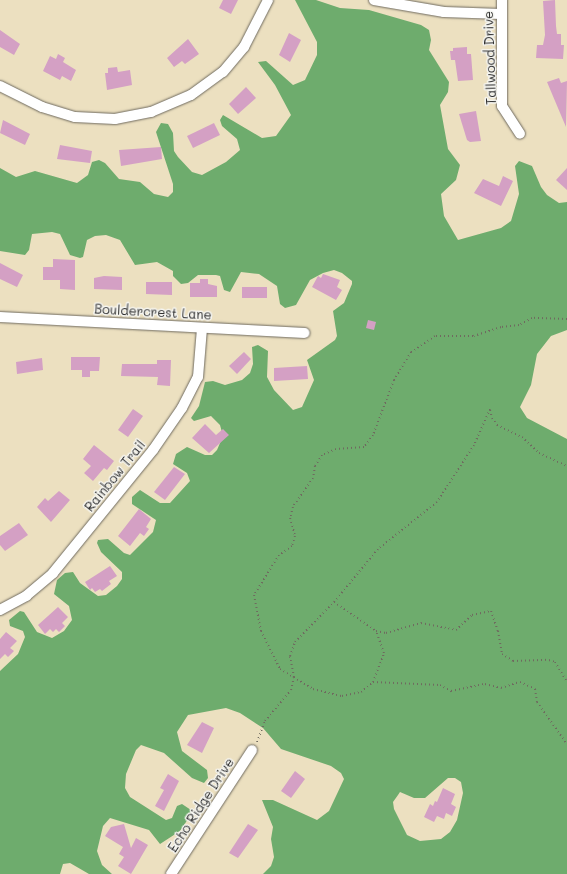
<!DOCTYPE html>
<html>
<head>
<meta charset="utf-8">
<style>
	body { margin:0 }
	#map { position:relative; width:567px; height:874px; overflow:hidden; background:#ece0c0; font-family:Mali,sans-serif }
	div>[style] { position:absolute }
	.forest>* { inset:0; background:#6eac6d }
	.building>* { inset:0; background:#d4a0c4 }
	.path>* { height:2px; margin-top:-1px; transform-origin:0; background:repeating-linear-gradient(90deg,#6f6a5f 0 1px,transparent 0 4px) }
	.roads { filter:drop-shadow(0 0 1px #6f6a5f) drop-shadow(0 0 1px #6f6a5f) }
	.street>* { height:10px; margin:-5px; padding:0 5px; transform-origin:5px; border-radius:5px; background:#fff }
	span { translate:-50% -50%; white-space:nowrap; text-align:center; line-height:1.15; -webkit-text-stroke:3px #f6f6f2; paint-order:stroke }
	.street-label { font-size:13px; color:#2b2b2b }
</style>
</head>
<body>
<div id="map">
	<div class="forest">
		<i style="clip-path:polygon(evenodd,295px 0,316px 0,340px 8px,369px 10px,421px 25px,429px 30px,431px 40px,429px 50px,449px 82px,448px 92px,440px 105px,448px 149px,460px 165px,456px 180px,441px 194px,444px 216px,458px 240px,501px 228px,511px 221px,519px 194px,515px 166px,519px 161px,532px 166px,541px 187px,547px 195px,559px 203px,567px 202px,567px 330px,551px 336px,537px 354px,531px 385px,520px 407px,527px 418px,567px 439px,567px 874px,263px 874px,271px 866px,274px 857px,271px 839px,273px 827px,262px 800px,273px 800px,317px 820px,329px 811px,344px 779px,341px 773px,331px 766px,281px 749px,263px 728px,240px 713px,226px 708px,188px 715px,177px 732px,182px 751px,207px 770px,208px 778px,204px 783px,192px 778px,164px 753px,141px 745px,136px 750px,126px 774px,125px 788px,130px 797px,166px 820px,172px 818px,177px 806px,182px 804px,191px 810px,190px 816px,180px 831px,160px 844px,149px 830px,110px 818px,103px 826px,97px 851px,102px 865px,112px 874px,89px 874px,70px 863px,63px 864px,60px 874px,0 874px,0 671px,18px 654px,25px 637px,23px 631px,10px 626px,9px 620px,20px 611px,24px 612px,37px 632px,52px 638px,64px 631px,72px 620px,69px 606px,54px 594px,57px 580px,65px 573px,73px 572px,80px 583px,98px 596px,106px 595px,117px 586px,122px 579px,122px 572px,101px 552px,97px 543px,98px 540px,108px 539px,124px 553px,130px 555px,153px 532px,156px 520px,132px 504px,132px 497px,140px 490px,160px 503px,170px 503px,190px 481px,187px 473px,173px 464px,176px 454px,187px 447px,205px 455px,212px 455px,217px 450px,223px 436px,220px 425px,211px 416px,194px 421px,191px 418px,199px 406px,205px 382px,213px 381px,225px 385px,242px 380px,250px 373px,253px 364px,252px 347px,258px 345px,268px 351px,267px 377px,274px 390px,293px 410px,302px 407px,314px 380px,307px 360px,335px 340px,337px 336px,333px 311px,344px 303px,352px 284px,352px 281px,342px 273px,334px 270px,323px 273px,310px 280px,296px 305px,285px 308px,280px 304px,277px 286px,259px 274px,241px 272px,230px 292px,224px 290px,220px 276px,216px 275px,198px 275px,188px 283px,181px 284px,173px 276px,173px 271px,157px 262px,135px 265px,120px 240px,106px 235px,95px 236px,87px 240px,83px 257px,80px 258px,70px 255px,60px 234px,52px 232px,32px 234px,29px 250px,25px 255px,0 251px,0 168px,16px 177px,35px 171px,77px 183px,88px 175px,92px 162px,99px 160px,105px 163px,119px 179px,140px 182px,154px 194px,168px 197px,173px 192px,173px 184px,156px 132px,161px 123px,168px 124px,173px 133px,174px 151px,178px 157px,192px 172px,202px 175px,226px 162px,240px 150px,237px 139px,222px 126px,220px 120px,223px 115px,262px 138px,276px 136px,291px 115px,275px 85px,258px 62px,266px 61px,293px 85px,305px 80px,317px 55px,317px 42px,295px 0,448px 778px,455px 778px,461px 782px,463px 793px,457px 820px,450px 832px,441px 839px,420px 841px,407px 835px,394px 809px,393px 802px,398px 795px,400px 792px,414px 798px,425px 798px,448px 778px)"></i>
	</div>
	<div class="building">
		<i style="clip-path:polygon(223px 0,238px 0,231px 14px,219px 8px)"></i>
		<i style="clip-path:polygon(555px 0,556px 26px,557px 34px,561px 34px,561px 45px,564px 45px,563px 59px,536px 58px,537px 45px,543px 45px,545px 35px,543px 1px)"></i>
		<i style="clip-path:polygon(0 30px,20px 44px,14px 55px,0 47px)"></i>
		<i style="clip-path:polygon(289px 33px,301px 40px,290px 62px,279px 55px)"></i>
		<i style="clip-path:polygon(188px 39px,199px 54px,185px 64px,182px 61px,174px 67px,167px 58px)"></i>
		<i style="clip-path:polygon(467px 47px,467px 54px,471px 54px,473px 80px,458px 81px,455px 60px,451px 60px,450px 51px,453px 51px,453px 48px)"></i>
		<i style="clip-path:polygon(58px 54px,65px 58px,63px 62px,76px 70px,71px 81px,62px 76px,60px 80px,43px 71px,50px 56px,56px 59px)"></i>
		<i style="clip-path:polygon(117px 67px,118px 72px,130px 70px,132px 85px,107px 90px,105px 73px,108px 73px,108px 68px)"></i>
		<i style="clip-path:polygon(559px 78px,561px 83px,567px 81px,566px 127px,547px 82px)"></i>
		<i style="clip-path:polygon(246px 87px,256px 98px,238px 114px,229px 104px)"></i>
		<i style="clip-path:polygon(476px 111px,481px 141px,470px 142px,467px 140px,459px 114px)"></i>
		<i style="clip-path:polygon(3px 120px,30px 134px,25px 145px,0 133px)"></i>
		<i style="clip-path:polygon(214px 123px,220px 135px,193px 148px,187px 136px)"></i>
		<i style="clip-path:polygon(60px 145px,92px 151px,90px 163px,57px 159px)"></i>
		<i style="clip-path:polygon(161px 147px,162px 159px,121px 166px,119px 150px)"></i>
		<i style="clip-path:polygon(567px 168px,567px 190px,556px 180px)"></i>
		<i style="clip-path:polygon(503px 176px,513px 181px,501px 206px,474px 193px,483px 179px,499px 186px)"></i>
		<i style="clip-path:polygon(53px 259px,75px 260px,75px 290px,60px 289px,60px 280px,43px 280px,43px 267px,53px 267px)"></i>
		<i style="clip-path:polygon(0 263px,23px 275px,17px 287px,0 279px)"></i>
		<i style="clip-path:polygon(323px 274px,340px 280px,337px 287px,342px 290px,336px 300px,312px 287px,318px 276px,321px 278px)"></i>
		<i style="clip-path:polygon(104px 276px,122px 277px,122px 290px,94px 289px,94px 278px)"></i>
		<i style="clip-path:polygon(200px 279px,208px 279px,208px 284px,217px 286px,217px 297px,190px 297px,190px 283px,200px 283px)"></i>
		<i style="clip-path:polygon(146px 282px,172px 282px,172px 295px,146px 294px)"></i>
		<i style="clip-path:polygon(242px 287px,267px 287px,267px 298px,242px 298px)"></i>
		<i style="clip-path:polygon(368px 320px,376px 322px,374px 330px,366px 328px)"></i>
		<i style="clip-path:polygon(244px 352px,251px 359px,237px 374px,229px 366px)"></i>
		<i style="clip-path:polygon(71px 357px,100px 357px,99px 371px,90px 371px,90px 377px,82px 377px,82px 370px,71px 370px)"></i>
		<i style="clip-path:polygon(42px 358px,43px 370px,17px 374px,16px 362px)"></i>
		<i style="clip-path:polygon(157px 360px,171px 360px,170px 386px,157px 385px,158px 377px,121px 376px,122px 364px,157px 364px)"></i>
		<i style="clip-path:polygon(307px 366px,308px 379px,274px 381px,274px 368px)"></i>
		<i style="clip-path:polygon(133px 409px,143px 416px,128px 437px,118px 430px)"></i>
		<i style="clip-path:polygon(205px 424px,216px 435px,223px 429px,229px 435px,209px 453px,192px 438px)"></i>
		<i style="clip-path:polygon(94px 445px,114px 461px,107px 470px,104px 468px,93px 481px,84px 473px,91px 466px,83px 459px)"></i>
		<i style="clip-path:polygon(174px 467px,185px 474px,165px 500px,154px 492px)"></i>
		<i style="clip-path:polygon(59px 491px,70px 500px,51px 522px,37px 507px,45px 498px,48px 501px)"></i>
		<i style="clip-path:polygon(139px 509px,151px 519px,146px 527px,149px 529px,144px 536px,140px 533px,130px 546px,118px 536px)"></i>
		<i style="clip-path:polygon(19px 523px,28px 535px,5px 551px,0 545px,0 536px)"></i>
		<i style="clip-path:polygon(110px 566px,117px 576px,109px 581px,111px 584px,102px 591px,100px 589px,95px 592px,92px 588px,90px 590px,85px 582px)"></i>
		<i style="clip-path:polygon(58px 607px,68px 617px,62px 623px,65px 626px,59px 632px,56px 629px,53px 632px,50px 629px,45px 634px,38px 625px)"></i>
		<i style="clip-path:polygon(6px 632px,17px 641px,10px 648px,14px 651px,8px 657px,5px 654px,0 659px,0 639px)"></i>
		<i style="clip-path:polygon(202px 722px,214px 728px,202px 753px,187px 745px)"></i>
		<i style="clip-path:polygon(295px 771px,305px 779px,291px 798px,281px 791px)"></i>
		<i style="clip-path:polygon(168px 774px,179px 781px,164px 811px,155px 806px,164px 790px,160px 788px)"></i>
		<i style="clip-path:polygon(443px 788px,455px 794px,451px 804px,456px 807px,452px 816px,446px 813px,444px 819px,437px 816px,434px 822px,424px 817px,430px 804px,433px 806px,435px 801px,437px 802px)"></i>
		<i style="clip-path:polygon(124px 824px,131px 848px,136px 838px,148px 845px,131px 874px,118px 866px,124px 857px,119px 854px,123px 847px,105px 836px,111px 827px)"></i>
		<i style="clip-path:polygon(248px 824px,258px 830px,238px 858px,229px 853px)"></i>
	</div>
	<div class="path">
		<i style="left:567px;top:319px;width:35px;rotate:-178deg"></i>
		<i style="left:532px;top:318px;width:15px;rotate:152deg"></i>
		<i style="left:519px;top:325px;width:18px;rotate:174deg"></i>
		<i style="left:501px;top:327px;width:29px;rotate:162deg"></i>
		<i style="left:473px;top:336px;width:38px;rotate:180deg"></i>
		<i style="left:435px;top:336px;width:29px;rotate:146deg"></i>
		<i style="left:411px;top:352px;width:33px;rotate:121deg"></i>
		<i style="left:394px;top:380px;width:59px;rotate:110.9deg"></i>
		<i style="left:373px;top:435px;width:15px;rotate:127deg"></i>
		<i style="left:364px;top:447px;width:28px;rotate:176deg"></i>
		<i style="left:336px;top:449px;width:15px;rotate:157deg"></i>
		<i style="left:322px;top:455px;width:13px;rotate:122deg"></i>
		<i style="left:315px;top:466px;width:12px;rotate:99deg"></i>
		<i style="left:313px;top:478px;width:35px;rotate:125deg"></i>
		<i style="left:293px;top:507px;width:11px;rotate:105deg"></i>
		<i style="left:290px;top:518px;width:19px;rotate:74deg"></i>
		<i style="left:295px;top:536px;width:10px;rotate:107deg"></i>
		<i style="left:292px;top:546px;width:16px;rotate:145deg"></i>
		<i style="left:279px;top:555px;width:47px;rotate:122deg"></i>
		<i style="left:254px;top:595px;width:37px;rotate:79deg"></i>
		<i style="left:261px;top:631px;width:42px;rotate:63.4deg"></i>
		<i style="left:280px;top:669px;width:39px;rotate:31deg"></i>
		<i style="left:313px;top:689px;width:30px;rotate:14deg"></i>
		<i style="left:342px;top:696px;width:19px;rotate:-12deg"></i>
		<i style="left:361px;top:692px;width:16px;rotate:-40deg"></i>
		<i style="left:373px;top:682px;width:67px;rotate:2.6deg"></i>
		<i style="left:440px;top:685px;width:13px;rotate:29deg"></i>
		<i style="left:451px;top:691px;width:35px;rotate:-12deg"></i>
		<i style="left:485px;top:684px;width:16px;rotate:14deg"></i>
		<i style="left:501px;top:688px;width:20px;rotate:-18deg"></i>
		<i style="left:520px;top:682px;width:17px;rotate:25deg"></i>
		<i style="left:535px;top:689px;width:13px;rotate:81deg"></i>
		<i style="left:537px;top:702px;width:52px;rotate:54.5deg"></i>
		<i style="left:490px;top:409px;width:39px;rotate:114deg"></i>
		<i style="left:474px;top:445px;width:68px;rotate:123deg"></i>
		<i style="left:437px;top:502px;width:75px;rotate:141.5deg"></i>
		<i style="left:378px;top:549px;width:69px;rotate:129.7deg"></i>
		<i style="left:334px;top:602px;width:51px;rotate:34.6deg"></i>
		<i style="left:376px;top:631px;width:10px;rotate:11deg"></i>
		<i style="left:386px;top:633px;width:36px;rotate:-16deg"></i>
		<i style="left:421px;top:623px;width:36px;rotate:11deg"></i>
		<i style="left:456px;top:630px;width:22px;rotate:-43deg"></i>
		<i style="left:472px;top:615px;width:19px;rotate:-12deg"></i>
		<i style="left:491px;top:611px;width:21px;rotate:71deg"></i>
		<i style="left:498px;top:631px;width:23px;rotate:80deg"></i>
		<i style="left:502px;top:654px;width:13px;rotate:32deg"></i>
		<i style="left:513px;top:661px;width:36px;rotate:-2deg"></i>
		<i style="left:549px;top:660px;width:6px;rotate:18deg"></i>
		<i style="left:555px;top:662px;width:23px;rotate:59deg"></i>
		<i style="left:490px;top:410px;width:8px;rotate:76deg"></i>
		<i style="left:492px;top:418px;width:9px;rotate:54deg"></i>
		<i style="left:497px;top:425px;width:28px;rotate:26deg"></i>
		<i style="left:522px;top:437px;width:23px;rotate:43deg"></i>
		<i style="left:539px;top:453px;width:31px;rotate:25deg"></i>
		<i style="left:373px;top:682px;width:31px;rotate:-69deg"></i>
		<i style="left:384px;top:653px;width:23px;rotate:-110deg"></i>
		<i style="left:257px;top:742px;width:22px;rotate:-69deg"></i>
		<i style="left:265px;top:721px;width:40px;rotate:-50deg"></i>
		<i style="left:291px;top:690px;width:13px;rotate:-77deg"></i>
		<i style="left:294px;top:677px;width:21px;rotate:-101deg"></i>
		<i style="left:290px;top:656px;width:15px;rotate:-70deg"></i>
		<i style="left:295px;top:642px;width:56px;rotate:-45.7deg"></i>
	</div>
	<div class="roads">
		<div class="street">
			<i style="left:374px;top:0;width:71px;rotate:9.7deg"></i>
			<i style="left:444px;top:12px;width:57px;rotate:2deg"></i>
			<i style="left:502px;top:0;width:106px;rotate:90deg"></i>
			<i style="left:502px;top:106px;width:33px;rotate:57deg"></i>
			<i style="left:0;top:86px;width:47px;rotate:26.6deg"></i>
			<i style="left:42px;top:107px;width:34px;rotate:17deg"></i>
			<i style="left:75px;top:117px;width:40px;rotate:2.9deg"></i>
			<i style="left:115px;top:119px;width:37px;rotate:-11deg"></i>
			<i style="left:151px;top:112px;width:43px;rotate:-23deg"></i>
			<i style="left:191px;top:95px;width:39px;rotate:-36deg"></i>
			<i style="left:223px;top:72px;width:33px;rotate:-50deg"></i>
			<i style="left:244px;top:47px;width:53px;rotate:-62.9deg"></i>
			<i style="left:0;top:317px;width:305px;rotate:3deg"></i>
			<i style="left:0;top:610px;width:30px;rotate:-28deg"></i>
			<i style="left:26px;top:596px;width:35px;rotate:-40deg"></i>
			<i style="left:53px;top:573px;width:159px;rotate:-50.9deg"></i>
			<i style="left:153px;top:450px;width:51px;rotate:-55.4deg"></i>
			<i style="left:182px;top:408px;width:35px;rotate:-63deg"></i>
			<i style="left:198px;top:377px;width:49px;rotate:-85.3deg"></i>
			<i style="left:171px;top:874px;width:148px;rotate:-56.8deg"></i>
		</div>
	</div>
	<div class="street-label">
		<span style="left:490px;top:58px;rotate:-92deg">Tallwood Drive</span>
		<span style="left:153px;top:312px;rotate:3deg">Bouldercrest Lane</span>
		<span style="left:115px;top:476px;rotate:-51deg">Rainbow Trail</span>
		<span style="left:201px;top:805px;rotate:-57deg">Echo Ridge Drive</span>
	</div>
</div>
</body>
</html>
